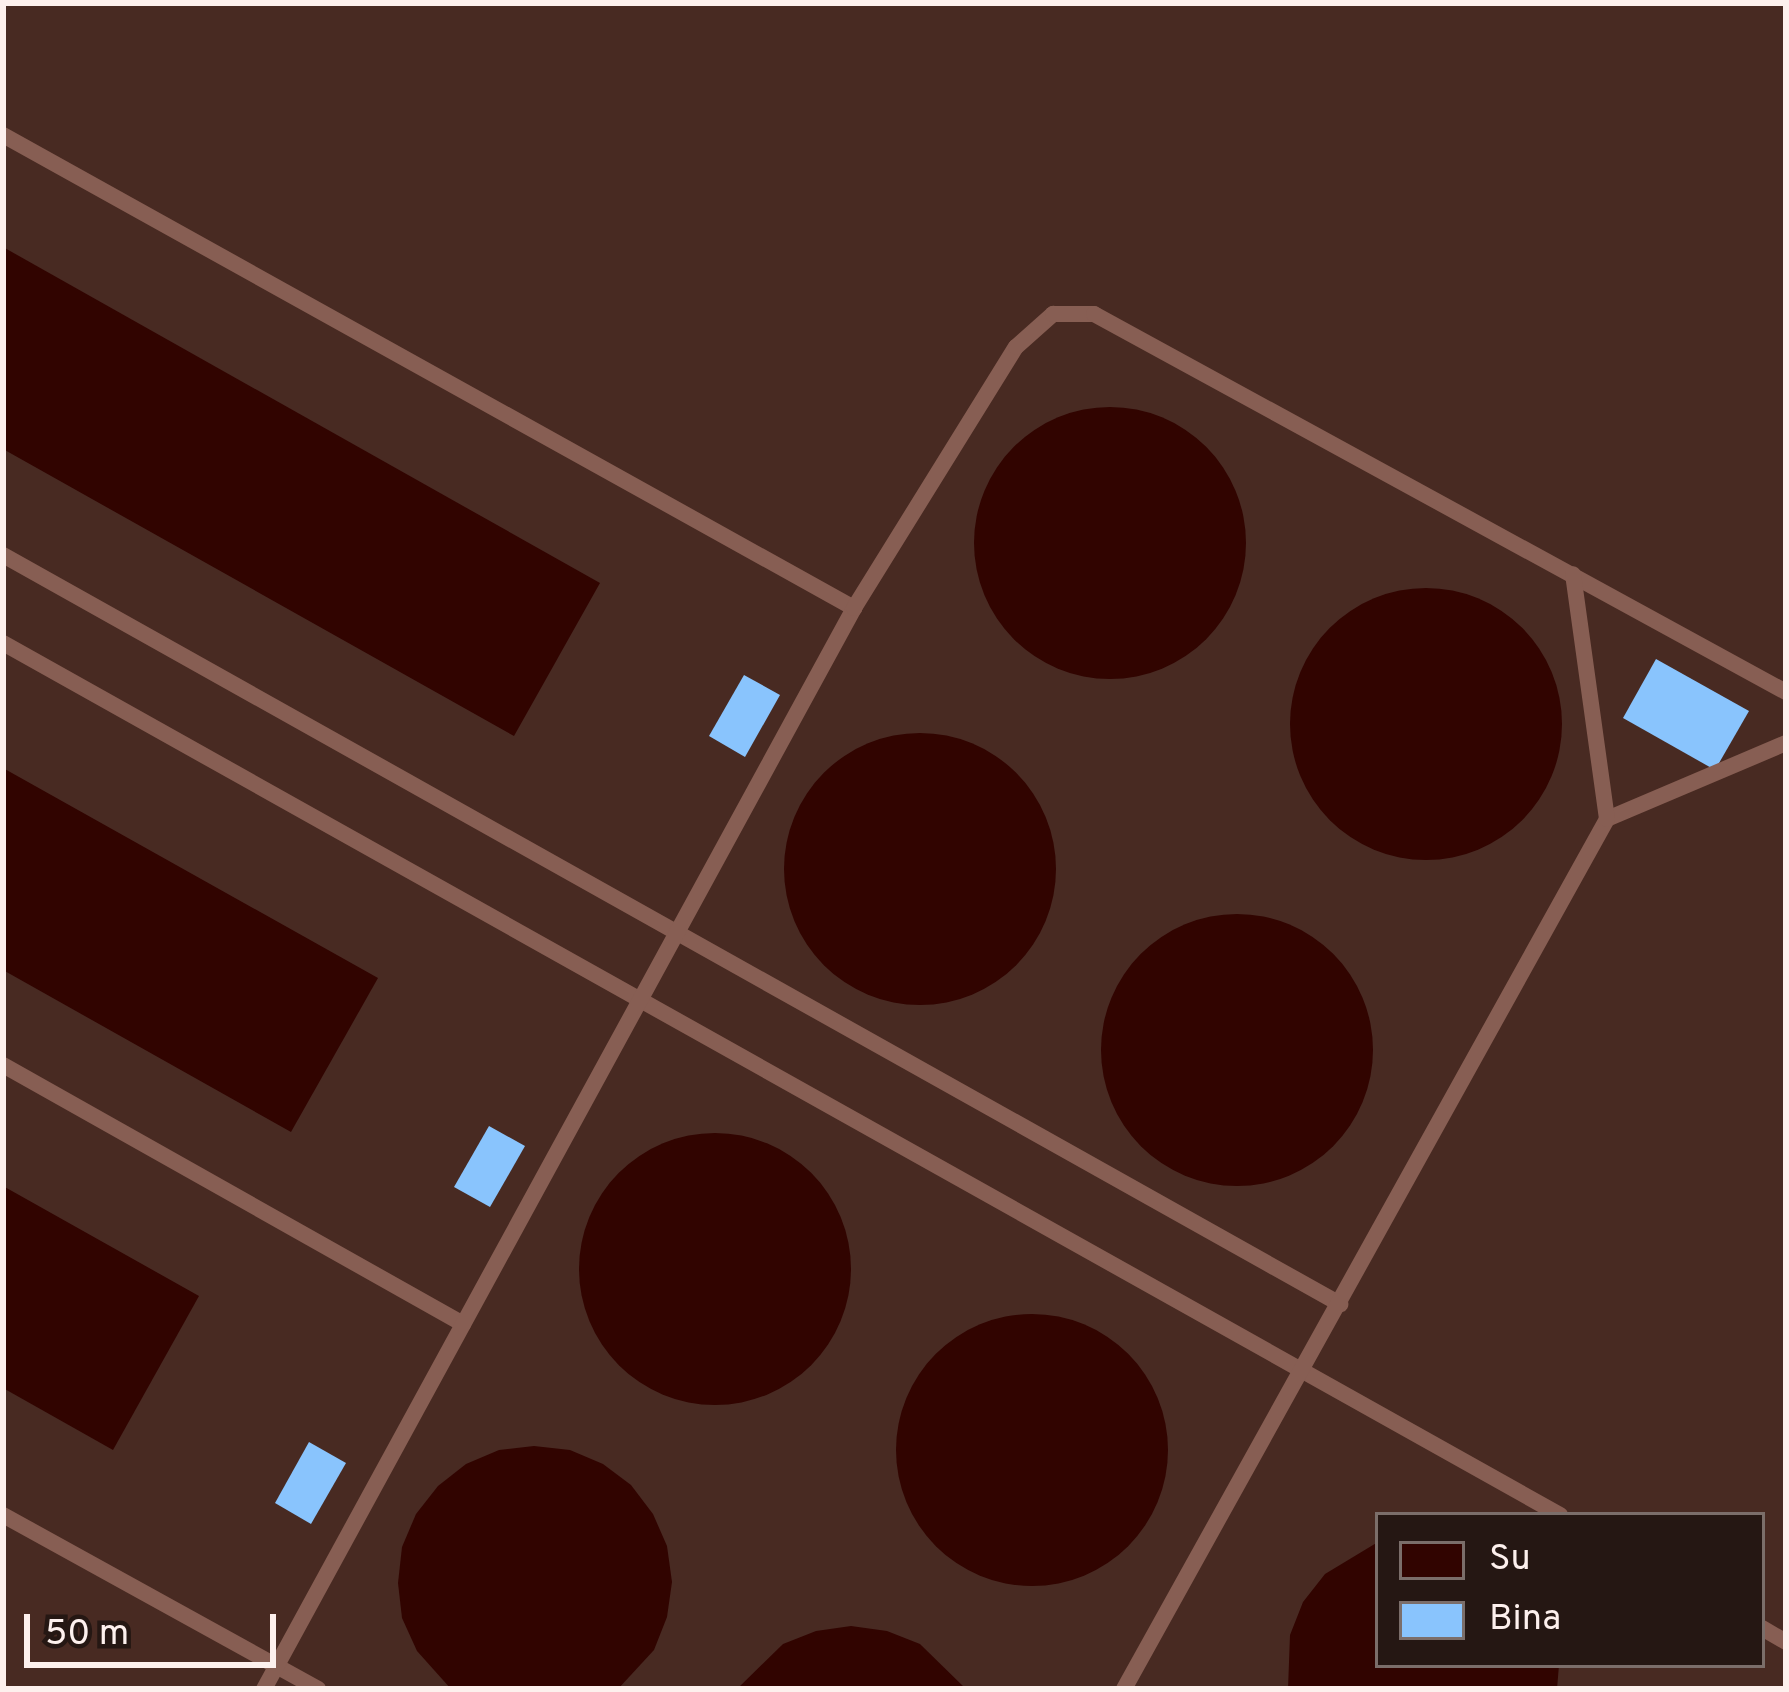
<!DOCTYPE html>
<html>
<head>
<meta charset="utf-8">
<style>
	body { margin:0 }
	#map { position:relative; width:1789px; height:1692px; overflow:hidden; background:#482a22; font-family:Overpass,sans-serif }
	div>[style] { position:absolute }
	.water>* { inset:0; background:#310400 }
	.round { border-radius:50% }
	.building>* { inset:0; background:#89c4fd }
	.lane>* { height:16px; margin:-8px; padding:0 8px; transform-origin:8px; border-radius:8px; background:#875e53 }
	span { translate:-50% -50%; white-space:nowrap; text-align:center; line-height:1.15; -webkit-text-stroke:12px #251713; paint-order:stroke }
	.frame { position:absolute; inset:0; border:6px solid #fdf0ed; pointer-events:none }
	.legend { position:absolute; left:1375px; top:1512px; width:390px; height:156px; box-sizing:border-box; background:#251713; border:3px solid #7b6e6a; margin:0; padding:15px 21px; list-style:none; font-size:36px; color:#fdf0ed }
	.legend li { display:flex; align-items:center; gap:24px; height:60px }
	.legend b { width:60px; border:3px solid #7b6e6a }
	.scale { position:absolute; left:24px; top:1614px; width:252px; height:54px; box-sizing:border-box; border:6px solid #fdf0ed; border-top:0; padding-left:15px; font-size:36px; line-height:42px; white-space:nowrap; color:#fdf0ed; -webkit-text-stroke:9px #251713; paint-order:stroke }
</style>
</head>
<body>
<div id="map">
	<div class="water">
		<i style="clip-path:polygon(3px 247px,600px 583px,514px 736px,3px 449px)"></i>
		<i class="round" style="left:974px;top:407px;width:272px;height:272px"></i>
		<i class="round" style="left:1290px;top:588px;width:272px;height:272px"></i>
		<i class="round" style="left:784px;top:733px;width:272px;height:272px"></i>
		<i style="clip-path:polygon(3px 768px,378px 978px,291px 1132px,3px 970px)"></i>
		<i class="round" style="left:1101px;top:914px;width:272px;height:272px"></i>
		<i class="round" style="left:579px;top:1133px;width:272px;height:272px"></i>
		<i style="clip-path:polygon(3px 1186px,199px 1296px,113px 1450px,3px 1388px)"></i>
		<i class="round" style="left:896px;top:1314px;width:272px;height:272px"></i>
		<i style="clip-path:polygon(534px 1446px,570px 1450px,603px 1464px,631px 1485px,653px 1514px,667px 1546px,672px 1582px,667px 1617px,654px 1650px,618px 1689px,451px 1689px,417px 1651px,402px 1618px,398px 1583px,402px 1547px,416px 1514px,438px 1486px,466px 1464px,499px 1450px)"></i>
		<i style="clip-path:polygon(1378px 1542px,1378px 1665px,1559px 1665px,1557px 1689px,1288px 1689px,1290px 1635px,1303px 1602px,1325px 1574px)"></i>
		<i style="clip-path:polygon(851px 1626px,887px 1631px,920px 1644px,966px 1689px,737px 1689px,783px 1644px,816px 1631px)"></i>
	</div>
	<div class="building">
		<i style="clip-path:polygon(1656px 659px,1749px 711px,1715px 770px,1623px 718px)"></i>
		<i style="clip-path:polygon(744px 675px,780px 695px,745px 757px,709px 736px)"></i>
		<i style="clip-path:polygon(489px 1126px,525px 1146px,490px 1207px,454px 1187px)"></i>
		<i style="clip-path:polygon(309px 1442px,346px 1463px,311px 1524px,275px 1503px)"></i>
	</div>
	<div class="lane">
		<i style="left:3px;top:135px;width:974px;rotate:29.07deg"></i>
		<i style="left:3px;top:555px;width:1533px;rotate:29.26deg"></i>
		<i style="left:3px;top:643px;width:1785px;rotate:29.25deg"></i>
		<i style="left:1607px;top:819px;width:194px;rotate:-23deg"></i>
		<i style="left:3px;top:1065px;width:528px;rotate:29.38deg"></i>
		<i style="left:3px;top:1515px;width:360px;rotate:28.9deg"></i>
		<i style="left:1762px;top:1628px;width:28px;rotate:30deg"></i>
		<i style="left:264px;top:1689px;width:1232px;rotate:-61.37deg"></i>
		<i style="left:854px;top:608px;width:307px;rotate:-58.2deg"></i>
		<i style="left:1016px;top:347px;width:50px;rotate:-41.7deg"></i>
		<i style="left:1053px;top:314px;width:41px"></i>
		<i style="left:1094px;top:314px;width:789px;rotate:28.65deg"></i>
		<i style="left:1124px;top:1689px;width:995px;rotate:-60.96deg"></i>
		<i style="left:1607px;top:819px;width:247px;rotate:-97.9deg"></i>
	</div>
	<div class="frame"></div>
	<ul class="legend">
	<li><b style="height:33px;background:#310400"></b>Su</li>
	<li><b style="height:33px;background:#89c4fd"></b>Bina</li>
	</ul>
	<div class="scale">50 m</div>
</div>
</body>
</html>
